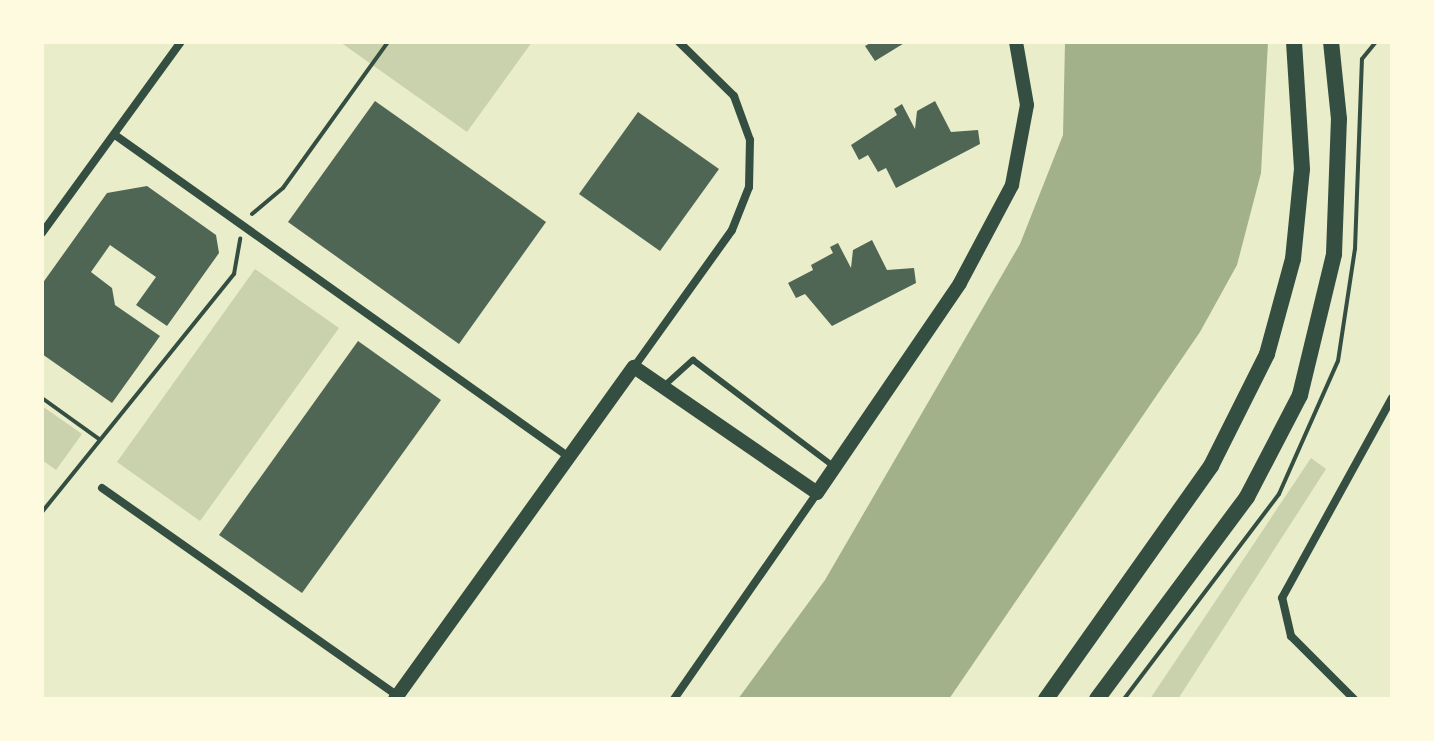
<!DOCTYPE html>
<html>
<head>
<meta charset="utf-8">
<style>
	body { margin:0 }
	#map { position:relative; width:1434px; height:741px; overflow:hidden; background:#e9edc9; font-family:Figtree,sans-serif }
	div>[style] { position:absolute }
	.green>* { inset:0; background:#cad2ad }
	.water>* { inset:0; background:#a3b18a }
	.building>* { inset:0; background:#4f6655 }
	.path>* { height:4px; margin:-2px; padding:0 2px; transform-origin:2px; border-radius:2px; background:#344e41 }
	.service>* { height:6px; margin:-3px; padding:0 3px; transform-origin:3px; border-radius:3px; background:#344e41 }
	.minor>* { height:8px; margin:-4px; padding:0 4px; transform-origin:4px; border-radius:4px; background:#344e41 }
	.tertiary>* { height:14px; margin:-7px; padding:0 7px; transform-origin:7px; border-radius:7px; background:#344e41 }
	.secondary>* { height:16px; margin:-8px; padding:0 8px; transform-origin:8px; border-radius:8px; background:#344e41 }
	span { translate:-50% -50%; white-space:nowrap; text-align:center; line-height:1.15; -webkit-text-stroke:7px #fefae0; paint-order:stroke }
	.frame { position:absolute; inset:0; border:44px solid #fefae0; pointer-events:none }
</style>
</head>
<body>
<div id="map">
	<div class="green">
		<i style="clip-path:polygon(340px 42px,532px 42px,467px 132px)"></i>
		<i style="clip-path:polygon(255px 269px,339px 328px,200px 521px,117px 462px)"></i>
		<i style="clip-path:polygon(42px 406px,82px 434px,56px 470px,42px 460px)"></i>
		<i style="clip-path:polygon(1311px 458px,1326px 469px,1178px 699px,1150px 699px)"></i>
	</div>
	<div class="water">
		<i style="clip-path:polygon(1065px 42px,1268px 42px,1261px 173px,1237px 265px,1200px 332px,949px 699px,738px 699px,825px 580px,1020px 244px,1063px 135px)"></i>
	</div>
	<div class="building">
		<i style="clip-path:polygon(872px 42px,906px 42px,875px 61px,865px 46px)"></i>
		<i style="clip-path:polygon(375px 101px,546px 222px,459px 344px,288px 222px)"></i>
		<i style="clip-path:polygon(935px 101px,951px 132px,978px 130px,980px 144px,896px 188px,886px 168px,878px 172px,868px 155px,859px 160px,851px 145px,897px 115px,894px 109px,902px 104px,915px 129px,917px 111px)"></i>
		<i style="clip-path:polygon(638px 112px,719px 169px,660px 251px,579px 194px)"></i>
		<i style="clip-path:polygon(147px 186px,216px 235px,219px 253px,167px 326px,136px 305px,156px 277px,110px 245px,91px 272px,112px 288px,115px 305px,160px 336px,112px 403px,42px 354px,42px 284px,107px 193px)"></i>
		<i style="clip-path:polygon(872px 240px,887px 270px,914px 268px,916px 283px,832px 326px,805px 294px,796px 298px,788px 283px,813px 270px,811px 265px,833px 253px,830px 247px,838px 243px,851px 268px,853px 250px)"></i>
		<i style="clip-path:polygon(358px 341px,441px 400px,302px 593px,219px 535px)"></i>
	</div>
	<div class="path">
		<i style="left:252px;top:214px;width:40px;rotate:-40deg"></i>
		<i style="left:283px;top:188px;width:180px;rotate:-54.3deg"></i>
		<i style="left:42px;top:398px;width:70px;rotate:35.7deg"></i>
		<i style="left:42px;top:512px;width:306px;rotate:-51.1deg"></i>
		<i style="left:234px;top:274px;width:36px;rotate:-80deg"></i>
		<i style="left:1124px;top:699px;width:257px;rotate:-52.9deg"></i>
		<i style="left:1279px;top:494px;width:145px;rotate:-66.1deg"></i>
		<i style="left:1338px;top:361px;width:113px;rotate:-81.4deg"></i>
		<i style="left:1355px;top:249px;width:190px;rotate:-87.9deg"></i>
		<i style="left:1362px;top:59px;width:22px;rotate:-51deg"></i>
	</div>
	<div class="service">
		<i style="left:665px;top:385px;width:38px;rotate:-42deg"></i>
		<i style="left:693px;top:360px;width:176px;rotate:37.1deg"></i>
	</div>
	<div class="minor">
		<i style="left:115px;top:135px;width:557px;rotate:35.35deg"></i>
		<i style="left:42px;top:233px;width:236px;rotate:-54deg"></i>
		<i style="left:634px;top:367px;width:168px;rotate:-54.4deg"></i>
		<i style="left:732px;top:230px;width:46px;rotate:-68.4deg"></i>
		<i style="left:749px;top:187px;width:47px;rotate:-88.8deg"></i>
		<i style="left:750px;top:140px;width:47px;rotate:-110deg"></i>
		<i style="left:734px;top:96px;width:77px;rotate:-135.5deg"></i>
		<i style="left:102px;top:488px;width:363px;rotate:35.1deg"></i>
		<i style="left:674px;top:699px;width:251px;rotate:-55.2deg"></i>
		<i style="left:1354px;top:699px;width:89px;rotate:-135deg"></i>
		<i style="left:1291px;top:636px;width:39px;rotate:-103deg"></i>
		<i style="left:1282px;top:598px;width:228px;rotate:-61.2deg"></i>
	</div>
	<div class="tertiary">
		<i style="left:395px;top:699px;width:409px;rotate:-54.3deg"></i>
		<i style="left:634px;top:367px;width:222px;rotate:34.5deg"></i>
		<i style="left:817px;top:493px;width:254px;rotate:-55.7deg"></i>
		<i style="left:960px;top:283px;width:111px;rotate:-62deg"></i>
		<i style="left:1012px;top:185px;width:81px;rotate:-79.4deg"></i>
		<i style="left:1027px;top:105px;width:64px;rotate:-99.9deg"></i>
	</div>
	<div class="secondary">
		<i style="left:1046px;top:699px;width:286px;rotate:-54.7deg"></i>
		<i style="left:1211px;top:466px;width:125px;rotate:-63.4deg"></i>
		<i style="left:1267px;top:354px;width:98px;rotate:-74.7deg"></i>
		<i style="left:1293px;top:259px;width:90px;rotate:-84.3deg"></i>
		<i style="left:1302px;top:169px;width:127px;rotate:-93.6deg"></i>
		<i style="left:1097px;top:699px;width:252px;rotate:-53.4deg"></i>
		<i style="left:1247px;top:497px;width:115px;rotate:-62.5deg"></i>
		<i style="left:1300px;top:395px;width:145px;rotate:-76.4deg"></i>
		<i style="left:1334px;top:254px;width:135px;rotate:-87.9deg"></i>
		<i style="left:1339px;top:119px;width:77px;rotate:-95.9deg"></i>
	</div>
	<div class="frame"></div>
</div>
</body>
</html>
